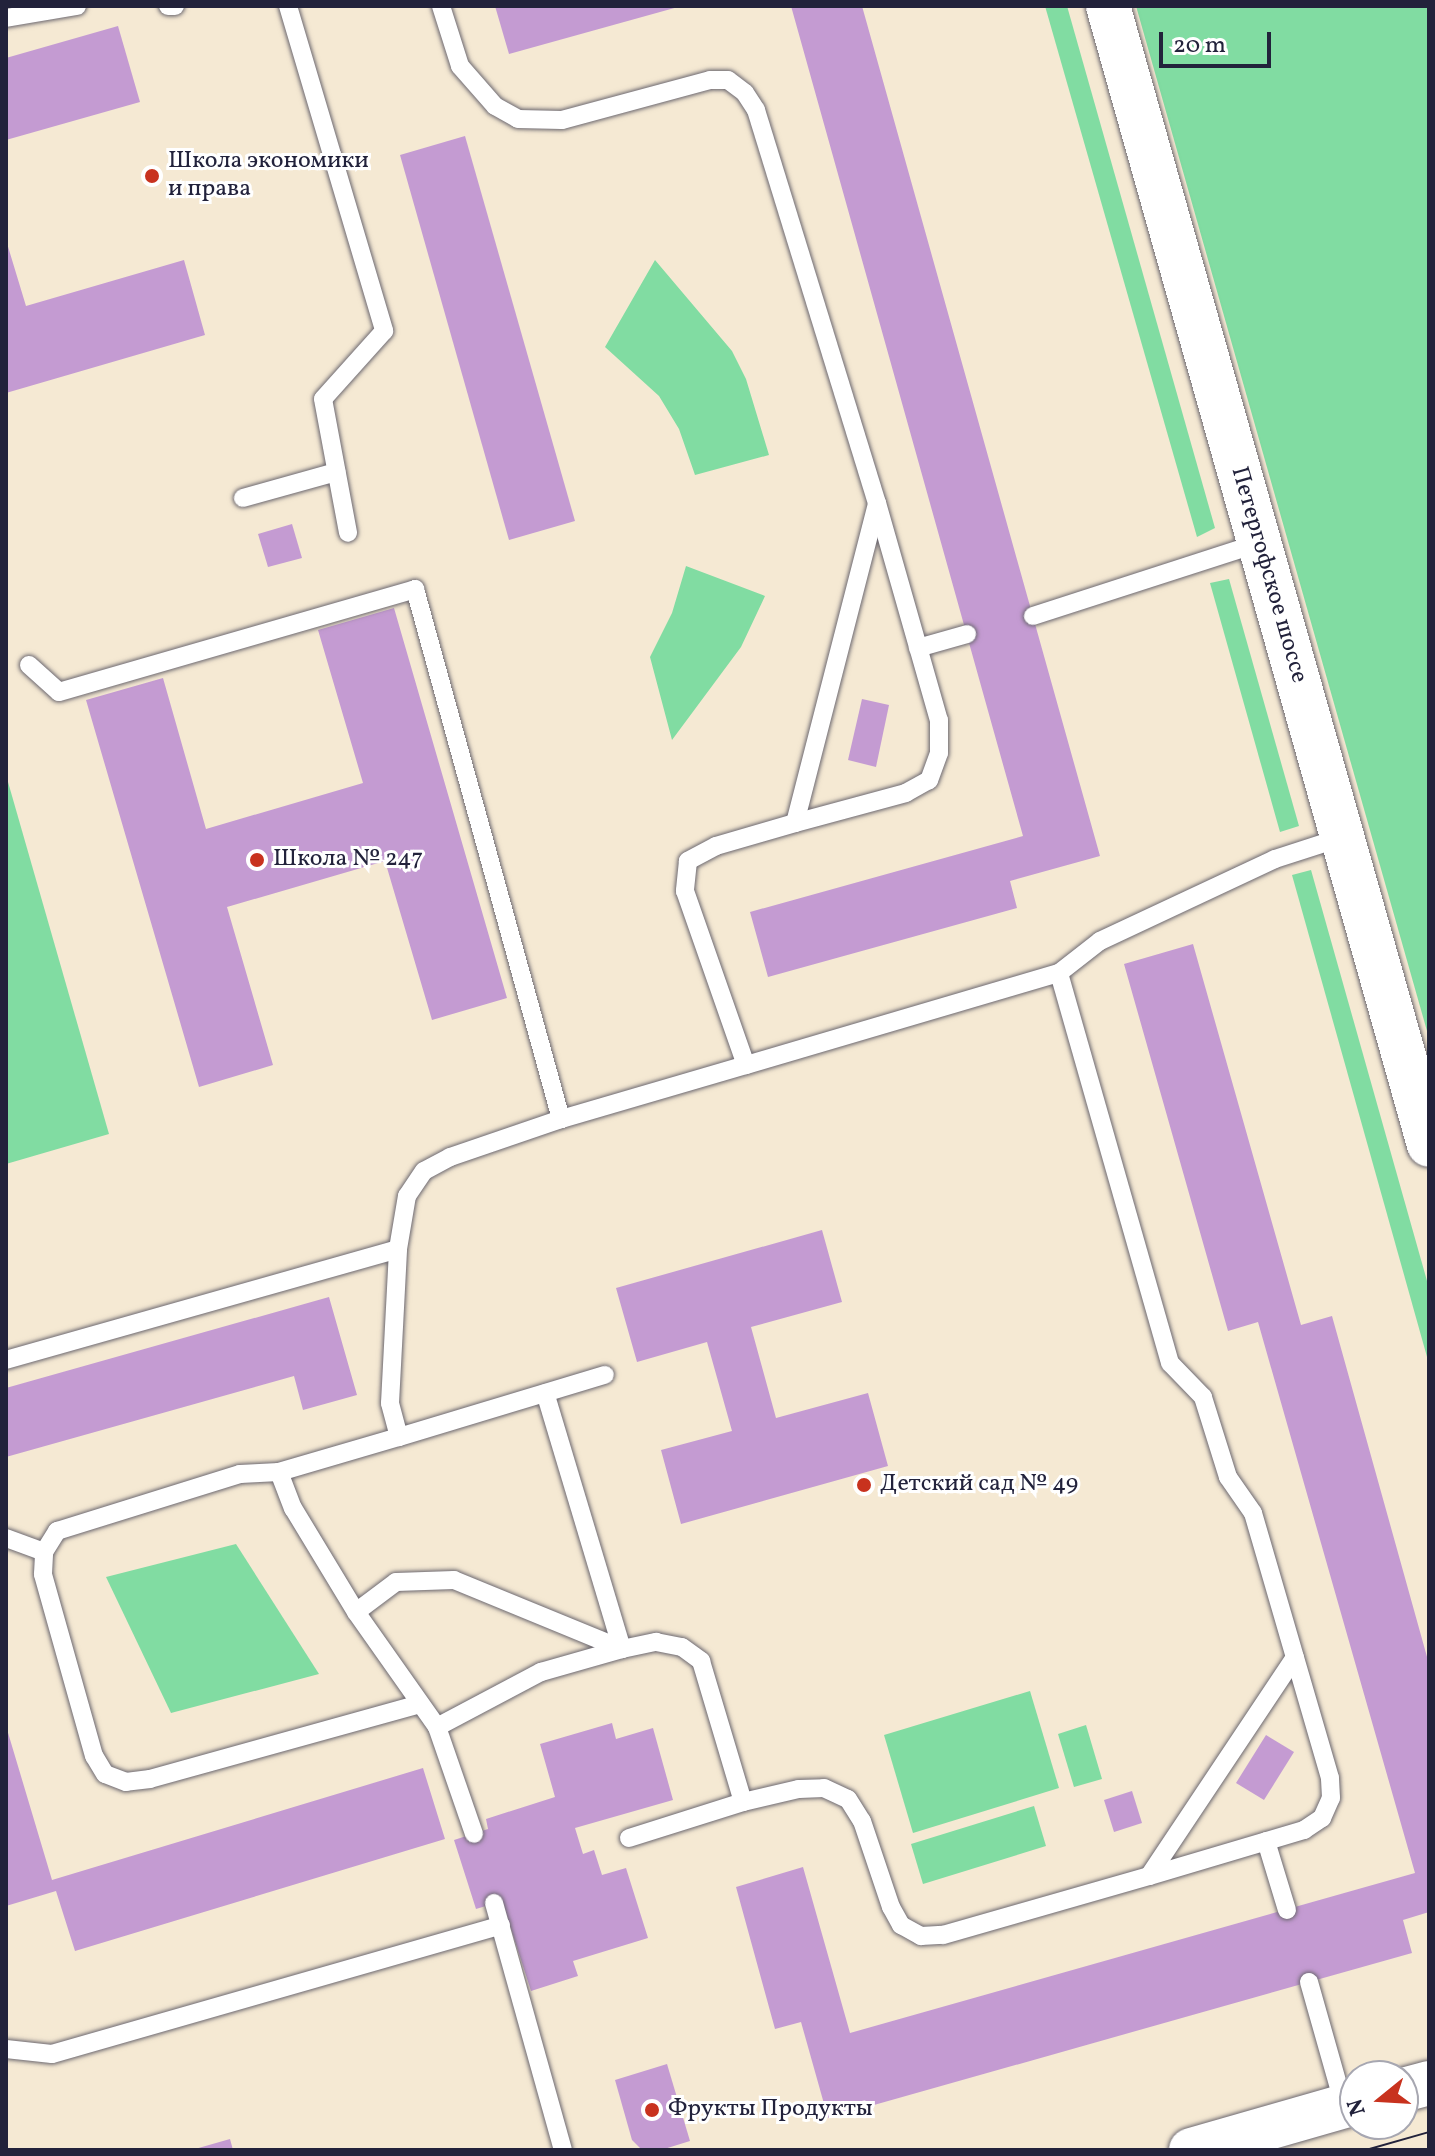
<!DOCTYPE html>
<html>
<head>
<meta charset="utf-8">
<style>
	body { margin:0 }
	#map { position:relative; width:1435px; height:2156px; overflow:hidden; background:#f5e9d3; font-family:Vollkorn,serif }
	div>[style] { position:absolute }
	.green>* { inset:0; background:#81dca2 }
	.building>* { inset:0; background:#c49bd2 }
	.roads { filter:drop-shadow(0 0 2px #6c6870) drop-shadow(0 0 2px #6c6870) }
	.service>* { height:18px; margin:-9px; padding:0 9px; transform-origin:9px; border-radius:9px; background:#fff }
	.tertiary>* { height:44px; margin:-22px; padding:0 22px; transform-origin:22px; border-radius:22px; background:#fff }
	.tram>* { height:2px; margin:-1px; padding:0 1px; transform-origin:1px; border-radius:1px; background:#22223b }
	.dots>* { width:22px; height:22px; translate:-50% -50%; box-sizing:border-box; border:4px solid #fff; border-radius:50% }
	span { translate:-50% -50%; white-space:nowrap; text-align:center; line-height:1.15; -webkit-text-stroke:6px #fff; paint-order:stroke }
	.poi-label { font-size:24px; color:#22223b }
	.left { translate:0 -50%; text-align:left }
	.street-label { font-size:24px; color:#22223b }
	.frame { position:absolute; inset:0; border:8px solid #22223b; pointer-events:none }
	.north { position:absolute; left:1339px; top:2060px; width:80px; height:80px; box-sizing:border-box; background:#fff; border:2px solid #a7a7b1; border-radius:50%; rotate:252deg; font-size:22px; font-weight:700; line-height:32px; text-align:center; color:#22223b }
	.north::after { content:''; display:block; margin:auto; width:28px; height:36px; background:#c8321e; clip-path:polygon(50% 0,100% 100%,50% 72%,0 100%) }
	.scale { position:absolute; left:1159px; top:32px; width:112px; height:36px; box-sizing:border-box; border:4px solid #22223b; border-top:0; padding-left:10px; font-size:24px; line-height:28px; white-space:nowrap; color:#22223b; -webkit-text-stroke:6px #fff; paint-order:stroke }
</style>
</head>
<body>
<div id="map">
	<div class="green">
		<i style="clip-path:polygon(1045px 6px,1067px 6px,1215px 528px,1197px 537px)"></i>
		<i style="clip-path:polygon(1136px 6px,1429px 6px,1429px 1038px)"></i>
		<i style="clip-path:polygon(655px 260px,732px 351px,746px 379px,769px 455px,695px 475px,679px 429px,659px 396px,605px 347px)"></i>
		<i style="clip-path:polygon(686px 566px,765px 596px,741px 647px,672px 740px,650px 657px,672px 613px)"></i>
		<i style="clip-path:polygon(1229px 579px,1299px 826px,1280px 832px,1210px 583px)"></i>
		<i style="clip-path:polygon(6px 775px,109px 1134px,6px 1164px)"></i>
		<i style="clip-path:polygon(1311px 870px,1429px 1288px,1429px 1364px,1292px 875px)"></i>
		<i style="clip-path:polygon(236px 1544px,319px 1674px,171px 1713px,106px 1577px)"></i>
		<i style="clip-path:polygon(1030px 1691px,1059px 1788px,913px 1833px,884px 1735px)"></i>
		<i style="clip-path:polygon(1086px 1725px,1102px 1779px,1074px 1787px,1058px 1734px)"></i>
		<i style="clip-path:polygon(1034px 1806px,1046px 1846px,923px 1884px,911px 1844px)"></i>
	</div>
	<div class="building">
		<i style="clip-path:polygon(495px 6px,678px 6px,678px 7px,509px 54px)"></i>
		<i style="clip-path:polygon(791px 6px,862px 6px,1100px 856px,1010px 881px,1017px 908px,768px 977px,750px 912px,1023px 836px)"></i>
		<i style="clip-path:polygon(118px 26px,140px 102px,6px 140px,6px 58px)"></i>
		<i style="clip-path:polygon(465px 136px,575px 521px,509px 540px,400px 155px)"></i>
		<i style="clip-path:polygon(6px 240px,26px 306px,184px 260px,205px 335px,6px 393px)"></i>
		<i style="clip-path:polygon(292px 524px,302px 558px,268px 567px,258px 534px)"></i>
		<i style="clip-path:polygon(394px 608px,507px 998px,432px 1020px,385px 861px,227px 907px,273px 1065px,199px 1087px,86px 700px,163px 678px,206px 829px,363px 783px,318px 630px)"></i>
		<i style="clip-path:polygon(862px 699px,889px 705px,876px 767px,848px 760px)"></i>
		<i style="clip-path:polygon(1193px 944px,1301px 1325px,1332px 1316px,1429px 1664px,1429px 1912px,1403px 1920px,1412px 1953px,828px 2118px,801px 2022px,775px 2029px,736px 1887px,803px 1867px,850px 2033px,1415px 1873px,1258px 1322px,1228px 1331px,1124px 964px)"></i>
		<i style="clip-path:polygon(822px 1230px,842px 1302px,751px 1327px,776px 1418px,868px 1393px,888px 1466px,681px 1524px,661px 1450px,732px 1431px,707px 1342px,637px 1362px,616px 1288px)"></i>
		<i style="clip-path:polygon(329px 1297px,357px 1395px,303px 1410px,294px 1376px,6px 1457px,6px 1388px)"></i>
		<i style="clip-path:polygon(612px 1723px,616px 1739px,653px 1728px,673px 1800px,575px 1828px,583px 1854px,594px 1850px,602px 1875px,626px 1868px,648px 1938px,573px 1961px,578px 1976px,531px 1991px,502px 1901px,476px 1909px,454px 1840px,488px 1829px,486px 1819px,555px 1797px,540px 1744px)"></i>
		<i style="clip-path:polygon(6px 1726px,52px 1880px,423px 1768px,445px 1839px,75px 1951px,56px 1891px,6px 1906px)"></i>
		<i style="clip-path:polygon(1266px 1735px,1294px 1752px,1264px 1800px,1236px 1783px)"></i>
		<i style="clip-path:polygon(1132px 1791px,1142px 1823px,1114px 1832px,1104px 1800px)"></i>
		<i style="clip-path:polygon(667px 2064px,690px 2141px,661px 2150px,642px 2150px,632px 2140px,615px 2080px)"></i>
		<i style="clip-path:polygon(230px 2139px,233px 2150px,195px 2150px,195px 2149px)"></i>
	</div>
	<div class="roads">
		<div class="service">
			<i style="left:168px;top:6px;width:7px"></i>
			<i style="left:288px;top:6px;width:339px;rotate:73.5deg"></i>
			<i style="left:384px;top:331px;width:91px;rotate:131.9deg"></i>
			<i style="left:323px;top:399px;width:136px;rotate:79.4deg"></i>
			<i style="left:441px;top:6px;width:63px;rotate:72.4deg"></i>
			<i style="left:460px;top:66px;width:53px;rotate:48.8deg"></i>
			<i style="left:495px;top:106px;width:26px;rotate:29deg"></i>
			<i style="left:518px;top:119px;width:44px;rotate:1.3deg"></i>
			<i style="left:562px;top:120px;width:153px;rotate:-15.1deg"></i>
			<i style="left:710px;top:80px;width:18px"></i>
			<i style="left:728px;top:80px;width:21px;rotate:37deg"></i>
			<i style="left:745px;top:93px;width:20px;rotate:57deg"></i>
			<i style="left:756px;top:110px;width:411px;rotate:72.9deg"></i>
			<i style="left:877px;top:503px;width:226px;rotate:74.1deg"></i>
			<i style="left:939px;top:720px;width:33px;rotate:90deg"></i>
			<i style="left:939px;top:753px;width:29px;rotate:110deg"></i>
			<i style="left:929px;top:780px;width:26px;rotate:151deg"></i>
			<i style="left:906px;top:793px;width:115px;rotate:164.9deg"></i>
			<i style="left:795px;top:823px;width:330px;rotate:-75.6deg"></i>
			<i style="left:6px;top:18px;width:72px;rotate:-9.6deg"></i>
			<i style="left:243px;top:498px;width:97px;rotate:-15.6deg"></i>
			<i style="left:1033px;top:616px;width:237px;rotate:-17.9deg"></i>
			<i style="left:918px;top:648px;width:51px;rotate:-15.9deg"></i>
			<i style="left:29px;top:665px;width:40px;rotate:42deg"></i>
			<i style="left:59px;top:692px;width:371px;rotate:-16.1deg"></i>
			<i style="left:415px;top:589px;width:550px;rotate:74.6deg"></i>
			<i style="left:795px;top:823px;width:82px;rotate:163.8deg"></i>
			<i style="left:716px;top:846px;width:32px;rotate:152deg"></i>
			<i style="left:688px;top:861px;width:30px;rotate:96deg"></i>
			<i style="left:685px;top:891px;width:184px;rotate:70.7deg"></i>
			<i style="left:746px;top:1065px;width:326px;rotate:-16.4deg"></i>
			<i style="left:1059px;top:973px;width:52px;rotate:-38deg"></i>
			<i style="left:1100px;top:941px;width:193px;rotate:-25.1deg"></i>
			<i style="left:1275px;top:859px;width:71px;rotate:-17.9deg"></i>
			<i style="left:6px;top:1360px;width:407px;rotate:-15.8deg"></i>
			<i style="left:399px;top:1437px;width:215px;rotate:-16.8deg"></i>
			<i style="left:279px;top:1472px;width:39px;rotate:69deg"></i>
			<i style="left:293px;top:1508px;width:122px;rotate:58.8deg"></i>
			<i style="left:356px;top:1612px;width:141px;rotate:54.8deg"></i>
			<i style="left:437px;top:1727px;width:113px;rotate:70.9deg"></i>
			<i style="left:6px;top:1538px;width:40px;rotate:20.2deg"></i>
			<i style="left:356px;top:1612px;width:50px;rotate:-36.9deg"></i>
			<i style="left:396px;top:1582px;width:58px;rotate:-2deg"></i>
			<i style="left:454px;top:1580px;width:182px;rotate:22.3deg"></i>
			<i style="left:622px;top:1649px;width:35px;rotate:-12deg"></i>
			<i style="left:656px;top:1642px;width:26px;rotate:11deg"></i>
			<i style="left:682px;top:1647px;width:24px;rotate:36deg"></i>
			<i style="left:701px;top:1661px;width:147px;rotate:73.4deg"></i>
			<i style="left:743px;top:1802px;width:57px;rotate:-13.1deg"></i>
			<i style="left:799px;top:1789px;width:25px;rotate:-2deg"></i>
			<i style="left:824px;top:1788px;width:26px;rotate:25deg"></i>
			<i style="left:848px;top:1799px;width:26px;rotate:58deg"></i>
			<i style="left:862px;top:1821px;width:91px;rotate:71.4deg"></i>
			<i style="left:891px;top:1907px;width:21px;rotate:61deg"></i>
			<i style="left:901px;top:1925px;width:23px;rotate:29deg"></i>
			<i style="left:921px;top:1936px;width:22px;rotate:-3deg"></i>
			<i style="left:943px;top:1935px;width:214px;rotate:-16deg"></i>
			<i style="left:1149px;top:1876px;width:162px;rotate:-16.5deg"></i>
			<i style="left:1304px;top:1830px;width:22px;rotate:-34deg"></i>
			<i style="left:1322px;top:1818px;width:22px;rotate:-66deg"></i>
			<i style="left:1331px;top:1798px;width:20px;rotate:-93deg"></i>
			<i style="left:1330px;top:1778px;width:276px;rotate:-106.2deg"></i>
			<i style="left:1253px;top:1513px;width:44px;rotate:-124.8deg"></i>
			<i style="left:1228px;top:1477px;width:84px;rotate:-107.4deg"></i>
			<i style="left:1203px;top:1397px;width:47px;rotate:-134.1deg"></i>
			<i style="left:1170px;top:1363px;width:405px;rotate:-105.9deg"></i>
			<i style="left:420px;top:1704px;width:280px;rotate:164.5deg"></i>
			<i style="left:150px;top:1779px;width:24px;rotate:173deg"></i>
			<i style="left:126px;top:1782px;width:22px;rotate:-159deg"></i>
			<i style="left:105px;top:1774px;width:21px;rotate:-121deg"></i>
			<i style="left:94px;top:1756px;width:189px;rotate:-105.7deg"></i>
			<i style="left:43px;top:1574px;width:22px;rotate:-87deg"></i>
			<i style="left:44px;top:1552px;width:25px;rotate:-58deg"></i>
			<i style="left:57px;top:1531px;width:192px;rotate:-17.3deg"></i>
			<i style="left:240px;top:1474px;width:39px;rotate:-3deg"></i>
			<i style="left:279px;top:1472px;width:125px;rotate:-16.3deg"></i>
			<i style="left:399px;top:1437px;width:35px;rotate:-105deg"></i>
			<i style="left:390px;top:1403px;width:154px;rotate:-87deg"></i>
			<i style="left:398px;top:1249px;width:54px;rotate:-80.4deg"></i>
			<i style="left:407px;top:1196px;width:30px;rotate:-56deg"></i>
			<i style="left:424px;top:1171px;width:30px;rotate:-28deg"></i>
			<i style="left:450px;top:1157px;width:117px;rotate:-18.9deg"></i>
			<i style="left:561px;top:1119px;width:193px;rotate:-16.3deg"></i>
			<i style="left:437px;top:1727px;width:118px;rotate:-27.9deg"></i>
			<i style="left:541px;top:1672px;width:84px;rotate:-15.9deg"></i>
			<i style="left:622px;top:1649px;width:267px;rotate:-106.7deg"></i>
			<i style="left:629px;top:1838px;width:120px;rotate:-17.5deg"></i>
			<i style="left:1266px;top:1841px;width:72px;rotate:73.1deg"></i>
			<i style="left:1149px;top:1876px;width:263px;rotate:-56.3deg"></i>
			<i style="left:494px;top:1903px;width:256px;rotate:74.4deg"></i>
			<i style="left:1309px;top:1982px;width:129px;rotate:74.2deg"></i>
			<i style="left:6px;top:2049px;width:46px;rotate:6.2deg"></i>
			<i style="left:52px;top:2054px;width:467px;rotate:-16deg"></i>
		</div>
		<div class="tertiary">
			<i style="left:1108px;top:6px;width:1183px;rotate:74.26deg"></i>
			<i style="left:1403px;top:2090px;width:27px;rotate:-15deg"></i>
			<i style="left:1191px;top:2150px;width:171px;rotate:-16deg"></i>
		</div>
	</div>
	<div class="tram">
		<i style="left:1366px;top:2150px;width:66px;rotate:-15.9deg"></i>
	</div>
	<div class="dots">
		<i style="left:152px;top:176px;background:#c8321e"></i>
		<i style="left:257px;top:860px;background:#c8321e"></i>
		<i style="left:864px;top:1485px;background:#c8321e"></i>
		<i style="left:652px;top:2110px;background:#c8321e"></i>
	</div>
	<div class="poi-label">
		<span class="left" style="left:168px;top:176px">Школа экономики<br>и права</span>
		<span class="left" style="left:273px;top:860px">Школа № 247</span>
		<span class="left" style="left:880px;top:1485px">Детский сад № 49</span>
		<span class="left" style="left:668px;top:2110px">Фрукты Продукты</span>
	</div>
	<div class="street-label">
		<span style="left:1268px;top:575px;rotate:74deg">Петергофское шоссе</span>
	</div>
	<div class="frame"></div>
	<div class="north">N</div>
	<div class="scale">20 m</div>
</div>
</body>
</html>
